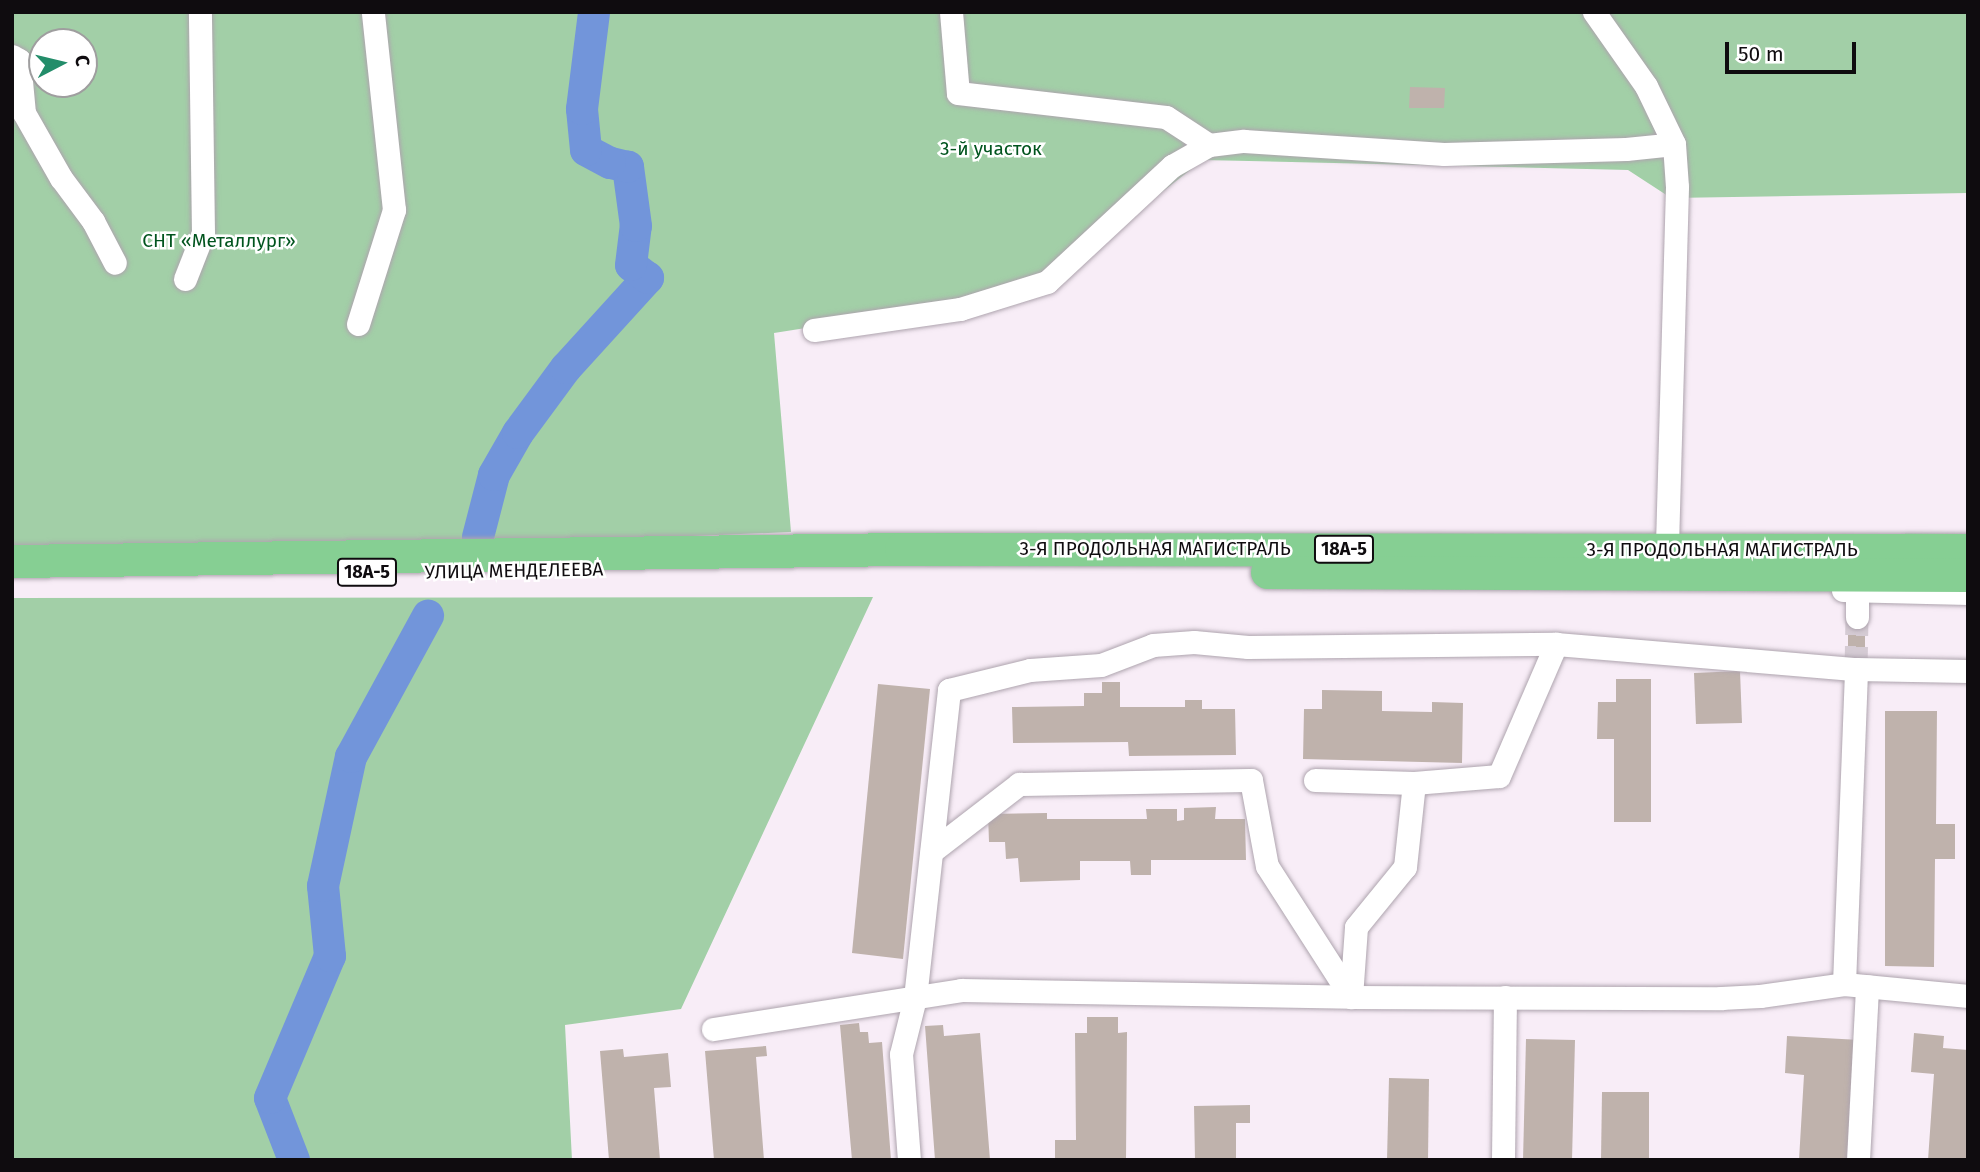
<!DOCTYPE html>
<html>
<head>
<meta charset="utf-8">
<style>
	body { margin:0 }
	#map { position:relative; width:1980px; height:1172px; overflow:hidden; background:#f8edf7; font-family:"Fira Sans",sans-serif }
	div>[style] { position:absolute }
	.green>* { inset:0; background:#a2cfa7 }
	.river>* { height:32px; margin:-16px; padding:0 16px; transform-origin:16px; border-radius:16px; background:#7295da }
	.building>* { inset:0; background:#bfb2ac }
	.minor-tunnel>* { height:23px; margin-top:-11.5px; transform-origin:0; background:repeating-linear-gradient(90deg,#d5cbd4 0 23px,transparent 0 34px) }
	.roads { filter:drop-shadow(0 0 2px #aea4ae) drop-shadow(0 0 2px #aea4ae) }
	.minor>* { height:23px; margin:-11.5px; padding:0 11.5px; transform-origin:11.5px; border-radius:11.5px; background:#fff }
	.highway>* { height:33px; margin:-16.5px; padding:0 16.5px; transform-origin:16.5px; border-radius:16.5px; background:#86cf93 }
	span { translate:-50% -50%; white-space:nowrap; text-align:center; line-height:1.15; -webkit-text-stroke:5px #fff; paint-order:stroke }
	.shield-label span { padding:2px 5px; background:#fff; border:2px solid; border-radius:5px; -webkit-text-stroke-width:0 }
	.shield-label { font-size:18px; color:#0f0c0f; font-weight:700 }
	.park-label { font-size:19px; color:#01541e }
	.street-label { font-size:19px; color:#0f0c0f }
	.frame { position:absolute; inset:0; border:14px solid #0f0c0f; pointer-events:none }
	.north { position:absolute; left:28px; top:28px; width:70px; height:70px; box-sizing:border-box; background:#fff; border:2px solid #9f9e9f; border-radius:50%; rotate:83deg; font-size:19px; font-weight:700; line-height:28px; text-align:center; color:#0f0c0f }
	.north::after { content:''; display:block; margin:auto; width:24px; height:32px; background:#238d6a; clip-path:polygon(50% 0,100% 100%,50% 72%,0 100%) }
	.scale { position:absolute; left:1725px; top:42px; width:131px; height:32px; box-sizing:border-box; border:4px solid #0f0c0f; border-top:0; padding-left:9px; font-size:21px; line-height:24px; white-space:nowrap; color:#0f0c0f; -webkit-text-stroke:5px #fff; paint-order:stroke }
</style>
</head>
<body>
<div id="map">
	<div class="green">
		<i style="clip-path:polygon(evenodd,12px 12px,1968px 12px,1968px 193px,1671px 198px,1628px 170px,1203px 160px,1061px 271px,939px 307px,774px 333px,791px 532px,12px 564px,12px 12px,42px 42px,84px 42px,84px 84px,42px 84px,42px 42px)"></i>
		<i style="clip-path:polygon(873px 597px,681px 1009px,565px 1025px,572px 1160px,12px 1160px,12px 598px)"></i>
	</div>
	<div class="river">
		<i style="left:478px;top:537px;width:64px;rotate:-75.5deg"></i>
		<i style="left:494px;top:475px;width:48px;rotate:-60.3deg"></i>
		<i style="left:518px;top:433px;width:81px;rotate:-53.6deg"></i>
		<i style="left:566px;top:368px;width:122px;rotate:-47.7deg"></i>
		<i style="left:648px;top:278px;width:21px;rotate:-143deg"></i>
		<i style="left:631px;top:265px;width:39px;rotate:-83deg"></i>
		<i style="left:636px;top:226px;width:60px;rotate:-97.7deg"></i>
		<i style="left:628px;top:167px;width:18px;rotate:-167deg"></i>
		<i style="left:610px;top:163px;width:27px;rotate:-152deg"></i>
		<i style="left:586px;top:150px;width:41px;rotate:-95.6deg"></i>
		<i style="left:582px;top:109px;width:98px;rotate:-82.9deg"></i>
		<i style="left:294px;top:1160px;width:66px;rotate:-111.2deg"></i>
		<i style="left:270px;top:1098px;width:154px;rotate:-67.1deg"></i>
		<i style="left:330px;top:956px;width:70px;rotate:-95.7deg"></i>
		<i style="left:323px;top:886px;width:132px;rotate:-77.8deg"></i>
		<i style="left:351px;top:757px;width:161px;rotate:-61.4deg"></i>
	</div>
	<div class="building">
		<i style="clip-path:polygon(1410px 87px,1445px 88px,1444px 108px,1409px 108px)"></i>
		<i style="clip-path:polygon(1848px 627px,1865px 627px,1865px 659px,1848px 659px)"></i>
		<i style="clip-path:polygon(1740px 671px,1742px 723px,1696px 724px,1694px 673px)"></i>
		<i style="clip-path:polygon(1616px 679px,1651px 679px,1651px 822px,1614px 822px,1614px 739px,1597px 739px,1598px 702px,1616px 702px)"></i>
		<i style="clip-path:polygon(1102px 682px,1120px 682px,1120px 707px,1185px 707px,1185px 700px,1202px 700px,1202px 709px,1235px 709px,1236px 755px,1129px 756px,1128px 742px,1013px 743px,1012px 707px,1084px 706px,1084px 693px,1102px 693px)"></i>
		<i style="clip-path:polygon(878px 684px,930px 689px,903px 959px,852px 953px)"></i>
		<i style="clip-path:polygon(1322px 690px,1382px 691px,1382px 711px,1432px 712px,1432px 702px,1463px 703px,1462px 763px,1303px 759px,1304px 709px,1322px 709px)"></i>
		<i style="clip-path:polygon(1885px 711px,1937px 711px,1936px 824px,1955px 824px,1955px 859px,1935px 859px,1934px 967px,1885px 966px)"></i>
		<i style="clip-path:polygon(1216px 807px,1215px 819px,1245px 819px,1246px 860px,1151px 860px,1151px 875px,1131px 875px,1130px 861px,1080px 861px,1080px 880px,1020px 882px,1018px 858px,1006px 859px,1005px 842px,989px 842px,988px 814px,1047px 813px,1047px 819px,1147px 819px,1146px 809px,1177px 809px,1177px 821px,1184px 820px,1184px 808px)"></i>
		<i style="clip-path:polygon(1087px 1017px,1118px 1017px,1118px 1033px,1127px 1032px,1126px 1160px,1055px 1160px,1055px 1140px,1076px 1140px,1075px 1033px,1087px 1033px)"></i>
		<i style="clip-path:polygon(859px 1023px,860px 1032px,868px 1032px,869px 1043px,882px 1042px,891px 1160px,852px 1160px,840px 1025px)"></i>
		<i style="clip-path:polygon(943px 1025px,944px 1036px,980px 1033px,990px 1160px,935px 1160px,925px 1026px)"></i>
		<i style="clip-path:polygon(1914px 1033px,1944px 1036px,1943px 1048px,1968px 1050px,1968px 1160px,1928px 1160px,1934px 1074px,1911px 1072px)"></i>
		<i style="clip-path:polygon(1787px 1036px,1860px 1040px,1853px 1160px,1799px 1160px,1804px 1075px,1785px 1073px)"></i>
		<i style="clip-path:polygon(1526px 1039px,1575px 1040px,1572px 1160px,1523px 1160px)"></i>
		<i style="clip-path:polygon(766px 1046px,767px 1056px,756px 1057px,764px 1160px,714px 1160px,705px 1051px)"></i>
		<i style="clip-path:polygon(623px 1049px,624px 1057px,668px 1053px,671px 1087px,654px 1088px,660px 1160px,609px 1160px,600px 1051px)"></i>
		<i style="clip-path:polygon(1389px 1078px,1429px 1079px,1428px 1160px,1387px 1160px)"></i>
		<i style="clip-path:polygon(1602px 1092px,1649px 1092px,1649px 1160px,1601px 1160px)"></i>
		<i style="clip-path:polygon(1250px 1105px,1250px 1123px,1236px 1123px,1236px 1160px,1195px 1160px,1194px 1106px)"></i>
	</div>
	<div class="minor-tunnel">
		<i style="left:1856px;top:669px;width:52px;rotate:-88.9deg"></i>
	</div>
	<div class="roads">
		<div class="minor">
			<i style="left:951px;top:12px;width:81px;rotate:85.1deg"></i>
			<i style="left:958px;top:93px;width:209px;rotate:6.6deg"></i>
			<i style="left:1166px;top:117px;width:51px;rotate:33.1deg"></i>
			<i style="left:1209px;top:145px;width:35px;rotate:-7deg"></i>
			<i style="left:1244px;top:141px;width:200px;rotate:3.7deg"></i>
			<i style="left:1444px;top:154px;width:182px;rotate:-1.6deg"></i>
			<i style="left:1626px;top:149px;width:48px;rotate:-5.9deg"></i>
			<i style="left:1594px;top:12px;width:90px;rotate:54.9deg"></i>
			<i style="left:1646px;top:86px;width:64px;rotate:64.2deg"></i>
			<i style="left:1674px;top:144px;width:43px;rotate:86deg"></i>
			<i style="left:1677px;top:187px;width:362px;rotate:91.6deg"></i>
			<i style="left:12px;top:56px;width:8px;rotate:30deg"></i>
			<i style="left:19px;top:60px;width:53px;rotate:84.6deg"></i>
			<i style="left:24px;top:113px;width:75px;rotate:60.4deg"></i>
			<i style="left:61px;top:178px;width:54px;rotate:53.3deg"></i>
			<i style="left:93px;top:221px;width:47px;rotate:62.4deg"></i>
			<i style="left:185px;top:279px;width:49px;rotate:-68.6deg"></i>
			<i style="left:203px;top:233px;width:221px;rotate:-90.8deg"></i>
			<i style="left:358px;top:324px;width:120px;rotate:-72.5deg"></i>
			<i style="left:394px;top:210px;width:199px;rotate:-96.1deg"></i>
			<i style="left:814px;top:330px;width:148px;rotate:-8.2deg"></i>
			<i style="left:960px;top:309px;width:91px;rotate:-17.2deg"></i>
			<i style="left:1047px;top:282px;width:171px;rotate:-42.9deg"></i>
			<i style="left:1172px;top:166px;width:43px;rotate:-29.6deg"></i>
			<i style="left:1843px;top:590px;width:125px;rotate:1.4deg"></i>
			<i style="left:1857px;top:617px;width:26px;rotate:-90deg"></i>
			<i style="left:1315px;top:780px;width:99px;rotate:1.7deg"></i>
			<i style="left:1414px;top:783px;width:85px;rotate:-4.7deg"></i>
			<i style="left:1499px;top:776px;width:144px;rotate:-66.6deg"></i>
			<i style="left:932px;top:851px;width:110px;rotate:-37.6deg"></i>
			<i style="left:1019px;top:784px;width:232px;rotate:-1deg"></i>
			<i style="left:1251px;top:780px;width:87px;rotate:79.5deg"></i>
			<i style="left:1267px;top:866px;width:156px;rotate:57.3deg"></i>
			<i style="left:1844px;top:984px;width:315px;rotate:-87.8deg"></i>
			<i style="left:1351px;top:997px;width:70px;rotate:-85.9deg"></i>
			<i style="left:1356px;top:927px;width:77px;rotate:-50.8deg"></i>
			<i style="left:1405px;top:867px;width:84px;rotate:-83.9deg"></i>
			<i style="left:713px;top:1029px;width:251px;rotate:-8.9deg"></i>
			<i style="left:961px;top:990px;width:390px;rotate:1deg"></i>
			<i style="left:1351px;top:997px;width:370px;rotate:0.2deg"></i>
			<i style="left:1721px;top:998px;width:39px;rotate:-3deg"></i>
			<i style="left:1760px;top:996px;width:85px;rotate:-8.1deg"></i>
			<i style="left:1844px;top:984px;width:125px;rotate:5.5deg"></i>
			<i style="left:909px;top:1160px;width:106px;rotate:-94.3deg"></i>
			<i style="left:901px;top:1054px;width:58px;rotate:-76deg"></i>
			<i style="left:915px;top:998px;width:310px;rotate:-83.7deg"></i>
			<i style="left:949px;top:690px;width:83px;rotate:-13.9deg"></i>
			<i style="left:1030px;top:670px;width:71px;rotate:-4deg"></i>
			<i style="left:1101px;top:665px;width:56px;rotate:-21deg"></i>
			<i style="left:1153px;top:645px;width:41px;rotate:-4.2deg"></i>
			<i style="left:1194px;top:642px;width:54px;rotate:5.3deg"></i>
			<i style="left:1248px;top:647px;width:308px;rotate:-0.6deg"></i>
			<i style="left:1556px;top:644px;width:301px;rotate:4.8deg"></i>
			<i style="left:1856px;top:669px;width:112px;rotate:1deg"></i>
			<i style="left:1503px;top:1160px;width:163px;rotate:-89.3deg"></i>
			<i style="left:1858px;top:1160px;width:174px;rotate:-87deg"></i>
		</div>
		<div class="highway">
			<i style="left:12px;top:561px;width:889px;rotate:-0.77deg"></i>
			<i style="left:901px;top:549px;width:1067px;rotate:0.05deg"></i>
			<i style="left:1267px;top:572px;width:701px;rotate:0.25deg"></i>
		</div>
	</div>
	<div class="shield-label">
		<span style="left:1344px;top:549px">18А-5</span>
		<span style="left:367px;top:572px">18А-5</span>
	</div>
	<div class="park-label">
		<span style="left:991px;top:149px">3-й участок</span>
		<span style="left:219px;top:241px">СНТ «Металлург»</span>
	</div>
	<div class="street-label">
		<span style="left:1155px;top:549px">3-Я ПРОДОЛЬНАЯ МАГИСТРАЛЬ</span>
		<span style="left:1722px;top:550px">3-Я ПРОДОЛЬНАЯ МАГИСТРАЛЬ</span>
		<span style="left:514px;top:571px;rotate:-1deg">УЛИЦА МЕНДЕЛЕЕВА</span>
	</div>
	<div class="frame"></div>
	<div class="north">С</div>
	<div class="scale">50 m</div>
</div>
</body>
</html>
